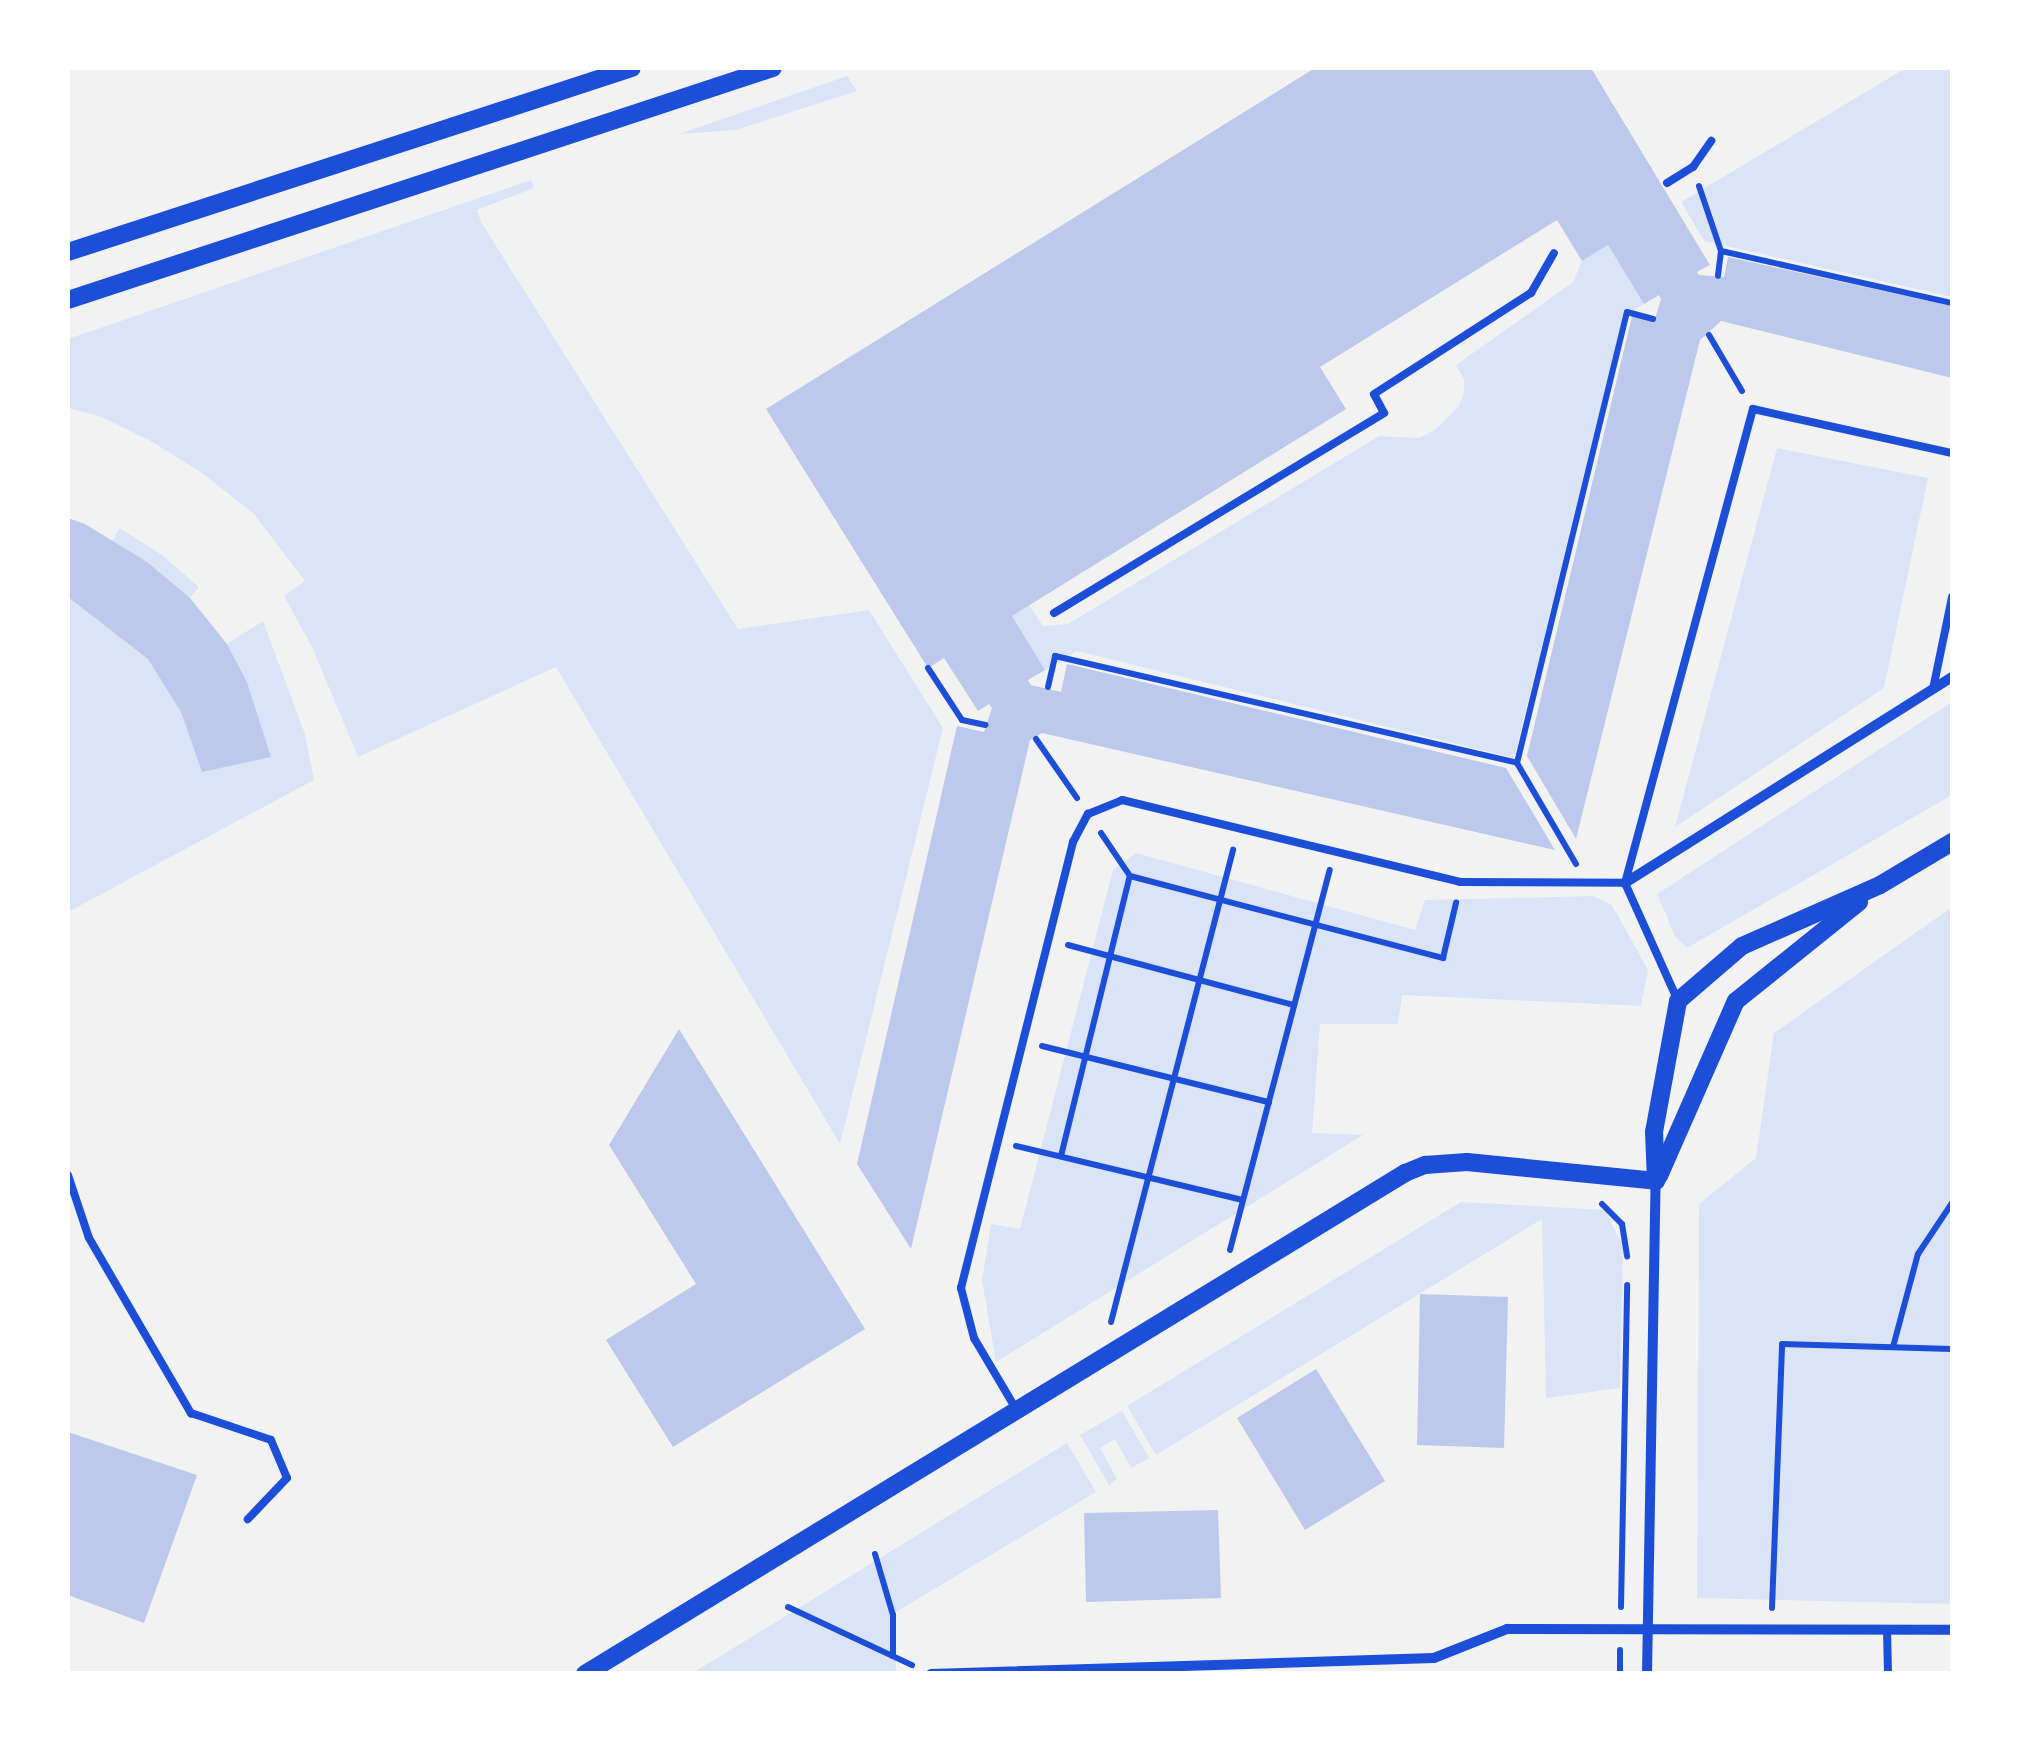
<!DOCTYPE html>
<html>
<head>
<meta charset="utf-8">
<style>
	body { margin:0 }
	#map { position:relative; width:2020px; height:1741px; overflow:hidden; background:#f2f2f2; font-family:Jost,sans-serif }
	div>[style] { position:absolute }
	.green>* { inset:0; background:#dbe4f7 }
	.building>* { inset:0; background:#bdc9ec }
	.path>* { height:6px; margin:-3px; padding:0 3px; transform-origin:3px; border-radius:3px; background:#1d4ed8 }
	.service>* { height:8px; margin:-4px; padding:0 4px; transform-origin:4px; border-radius:4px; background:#1d4ed8 }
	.minor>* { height:10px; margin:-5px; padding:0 5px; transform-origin:5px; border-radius:5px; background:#1d4ed8 }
	.tertiary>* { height:18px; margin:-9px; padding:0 9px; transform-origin:9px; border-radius:9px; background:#1d4ed8 }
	span { translate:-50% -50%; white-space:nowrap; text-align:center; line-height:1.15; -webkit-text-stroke:8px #fff; paint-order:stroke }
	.frame { position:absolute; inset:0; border:70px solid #fff; pointer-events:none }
</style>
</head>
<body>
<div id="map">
	<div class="green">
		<i style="clip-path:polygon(1906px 68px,1952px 68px,1952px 297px,1704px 241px,1681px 202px)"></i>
		<i style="clip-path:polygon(847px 76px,857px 91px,736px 130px,679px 134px)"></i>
		<i style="clip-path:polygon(531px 180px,534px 188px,477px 210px,481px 222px,738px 629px,869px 610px,943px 728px,840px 1144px,556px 667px,358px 757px,312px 647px,284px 596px,305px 581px,253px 513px,202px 473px,149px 440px,99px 416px,68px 408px,68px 339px)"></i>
		<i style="clip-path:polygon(1608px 245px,1644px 304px,1623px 317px,1514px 758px,1077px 651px,1045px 670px,1012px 616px,1029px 605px,1043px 626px,1068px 624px,1379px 436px,1419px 438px,1435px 430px,1459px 406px,1464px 392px,1464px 380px,1456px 365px,1573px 282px,1582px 261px)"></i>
		<i style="clip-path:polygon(1777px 448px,1928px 478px,1884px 688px,1675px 827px)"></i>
		<i style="clip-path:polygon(120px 528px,162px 555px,199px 587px,190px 598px,112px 540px)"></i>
		<i style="clip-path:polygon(68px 597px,106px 622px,271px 757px,247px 682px,227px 644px,263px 621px,305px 734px,314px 780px,68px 912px)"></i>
		<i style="clip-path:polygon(1952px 702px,1952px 795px,1687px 948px,1675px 936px,1657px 894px)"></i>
		<i style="clip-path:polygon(1136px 853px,1415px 930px,1425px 900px,1593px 896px,1612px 905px,1648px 970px,1641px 1006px,1402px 995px,1398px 1024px,1320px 1024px,1312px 1133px,1363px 1135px,996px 1362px,982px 1280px,991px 1224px,1020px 1229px,1113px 870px)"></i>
		<i style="clip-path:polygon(1952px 907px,1952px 1604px,1697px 1598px,1699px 1204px,1756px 1158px,1774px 1033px)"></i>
		<i style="clip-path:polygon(1461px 1202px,1605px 1210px,1623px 1246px,1620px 1388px,1546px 1398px,1542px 1219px,1156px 1455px,1127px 1406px)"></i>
		<i style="clip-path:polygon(1122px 1411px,1149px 1458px,1131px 1468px,1115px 1439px,1100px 1448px,1117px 1479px,1109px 1485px,1080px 1435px)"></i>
		<i style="clip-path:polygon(1067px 1443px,1096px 1492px,896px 1612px,896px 1673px,691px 1674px)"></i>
	</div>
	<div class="building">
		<i style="clip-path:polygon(1315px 68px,1591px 68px,1710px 265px,1697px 272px,1699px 275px,1724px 277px,1728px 257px,1952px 306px,1952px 378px,1721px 321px,1700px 340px,1576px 839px,1527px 756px,1632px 316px,1654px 322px,1661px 299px,1659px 295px,1644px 304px,1608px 245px,1582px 261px,1557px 220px,1320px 367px,1346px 409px,1012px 616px,1045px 670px,1028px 680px,1031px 685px,1061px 692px,1067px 664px,1506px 768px,1555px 850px,1042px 733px,1030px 740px,911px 1249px,857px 1164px,957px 726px,984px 732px,992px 708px,989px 704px,978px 711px,944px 658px,928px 668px,766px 409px)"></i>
		<i style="clip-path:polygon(68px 518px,85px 524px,147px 562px,190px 598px,227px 644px,247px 682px,271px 757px,202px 772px,181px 712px,148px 659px,68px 597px)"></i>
		<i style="clip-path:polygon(679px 1029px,865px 1329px,673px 1447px,606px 1340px,696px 1284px,609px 1145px)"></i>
		<i style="clip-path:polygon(1420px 1294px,1508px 1297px,1504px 1448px,1417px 1445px)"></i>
		<i style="clip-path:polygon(1316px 1369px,1385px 1481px,1305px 1530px,1237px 1418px)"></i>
		<i style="clip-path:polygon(68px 1432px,197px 1475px,144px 1623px,68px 1595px)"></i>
		<i style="clip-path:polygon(1218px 1510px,1221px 1598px,1086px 1602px,1084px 1513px)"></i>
	</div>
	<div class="path">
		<i style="left:1699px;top:186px;width:69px;rotate:71.3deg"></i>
		<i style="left:1721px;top:251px;width:25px;rotate:97deg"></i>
		<i style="left:1721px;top:251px;width:237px;rotate:12.7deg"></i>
		<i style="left:1709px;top:335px;width:65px;rotate:59.5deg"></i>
		<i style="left:928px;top:668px;width:62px;rotate:56.8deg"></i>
		<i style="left:962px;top:720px;width:24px;rotate:12deg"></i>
		<i style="left:1048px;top:687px;width:32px;rotate:-77deg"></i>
		<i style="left:1055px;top:656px;width:474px;rotate:13deg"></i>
		<i style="left:1517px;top:763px;width:117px;rotate:59.7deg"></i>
		<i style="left:1036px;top:739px;width:72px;rotate:55.2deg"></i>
		<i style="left:1517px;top:763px;width:464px;rotate:-76.3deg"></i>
		<i style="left:1627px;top:312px;width:27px;rotate:15deg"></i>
		<i style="left:1101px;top:833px;width:52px;rotate:56deg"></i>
		<i style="left:1130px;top:876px;width:324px;rotate:14.7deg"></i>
		<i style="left:1443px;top:958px;width:57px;rotate:-76.7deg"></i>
		<i style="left:1068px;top:945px;width:234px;rotate:14.9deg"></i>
		<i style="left:1042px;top:1046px;width:234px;rotate:13.9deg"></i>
		<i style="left:1016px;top:1146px;width:233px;rotate:13.4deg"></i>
		<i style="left:1061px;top:1156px;width:288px;rotate:-76.2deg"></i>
		<i style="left:1602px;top:1204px;width:28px;rotate:45deg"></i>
		<i style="left:1622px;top:1224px;width:33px;rotate:81deg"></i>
		<i style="left:1230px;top:1250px;width:393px;rotate:-75.3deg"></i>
		<i style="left:1111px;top:1322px;width:488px;rotate:-75.5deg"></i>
		<i style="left:1893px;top:1347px;width:96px;rotate:-75deg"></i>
		<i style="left:1918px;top:1254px;width:61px;rotate:-56.3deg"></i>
		<i style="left:875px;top:1554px;width:64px;rotate:73.6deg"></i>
		<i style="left:893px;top:1615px;width:41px;rotate:90deg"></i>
		<i style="left:788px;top:1607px;width:137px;rotate:25.1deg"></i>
		<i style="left:1621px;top:1607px;width:322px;rotate:-88.9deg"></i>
		<i style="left:1772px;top:1608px;width:264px;rotate:-87.8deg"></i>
		<i style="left:1782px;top:1344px;width:170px;rotate:1.7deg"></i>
		<i style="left:1620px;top:1674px;width:24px;rotate:-90deg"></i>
	</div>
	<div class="service">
		<i style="left:1667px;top:183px;width:31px;rotate:-32deg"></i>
		<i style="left:1693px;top:167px;width:32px;rotate:-55deg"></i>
		<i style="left:1054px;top:613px;width:386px;rotate:-31.2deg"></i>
		<i style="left:1384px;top:413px;width:21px;rotate:-118deg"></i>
		<i style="left:1374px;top:394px;width:187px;rotate:-32.8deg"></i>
		<i style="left:1531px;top:293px;width:46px;rotate:-60.1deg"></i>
		<i style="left:1933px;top:689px;width:94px;rotate:-78.3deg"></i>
		<i style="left:1678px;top:1001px;width:129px;rotate:-114.2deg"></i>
		<i style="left:1625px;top:883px;width:491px;rotate:-74.9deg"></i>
		<i style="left:1753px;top:409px;width:204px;rotate:12.5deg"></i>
		<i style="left:68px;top:1175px;width:66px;rotate:71.6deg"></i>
		<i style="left:89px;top:1238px;width:203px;rotate:59.8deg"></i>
		<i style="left:191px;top:1413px;width:84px;rotate:18.6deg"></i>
		<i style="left:271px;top:1440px;width:41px;rotate:67.2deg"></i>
		<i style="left:287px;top:1478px;width:57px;rotate:133.6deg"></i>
		<i style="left:1016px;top:1409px;width:82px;rotate:-120.6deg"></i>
		<i style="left:974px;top:1338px;width:52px;rotate:-104.6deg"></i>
		<i style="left:961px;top:1288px;width:460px;rotate:-75.9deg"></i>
		<i style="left:1073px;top:842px;width:32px;rotate:-62deg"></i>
		<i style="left:1088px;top:814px;width:37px;rotate:-22deg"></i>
		<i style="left:1122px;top:800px;width:348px;rotate:13.6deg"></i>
		<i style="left:1460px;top:882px;width:165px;rotate:0.3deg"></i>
		<i style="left:1887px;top:1629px;width:45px;rotate:88.7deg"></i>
	</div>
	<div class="minor">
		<i style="left:1625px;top:883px;width:386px;rotate:-32.2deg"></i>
		<i style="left:931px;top:1674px;width:503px;rotate:-1.82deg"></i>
		<i style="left:1434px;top:1658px;width:79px;rotate:-21.7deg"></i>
		<i style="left:1507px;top:1629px;width:445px;rotate:0.1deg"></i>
		<i style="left:1647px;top:1674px;width:493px;rotate:-89deg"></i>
	</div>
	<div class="tertiary">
		<i style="left:68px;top:252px;width:593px;rotate:-18.07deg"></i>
		<i style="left:68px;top:300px;width:742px;rotate:-18.22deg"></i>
		<i style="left:1659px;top:1176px;width:191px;rotate:-66.3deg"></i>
		<i style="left:1736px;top:1001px;width:158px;rotate:-38.8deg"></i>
		<i style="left:1656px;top:1181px;width:49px;rotate:-92.3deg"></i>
		<i style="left:1654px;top:1132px;width:133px;rotate:-79.6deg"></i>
		<i style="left:1678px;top:1001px;width:84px;rotate:-40.7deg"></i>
		<i style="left:1742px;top:946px;width:151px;rotate:-23.8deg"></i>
		<i style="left:1880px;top:885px;width:84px;rotate:-30.8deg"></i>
		<i style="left:585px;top:1674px;width:961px;rotate:-31.42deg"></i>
		<i style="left:1405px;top:1173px;width:22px;rotate:-22deg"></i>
		<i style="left:1425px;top:1165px;width:42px;rotate:-4.1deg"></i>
		<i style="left:1467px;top:1162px;width:190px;rotate:5.7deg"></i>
	</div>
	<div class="frame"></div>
</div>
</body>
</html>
